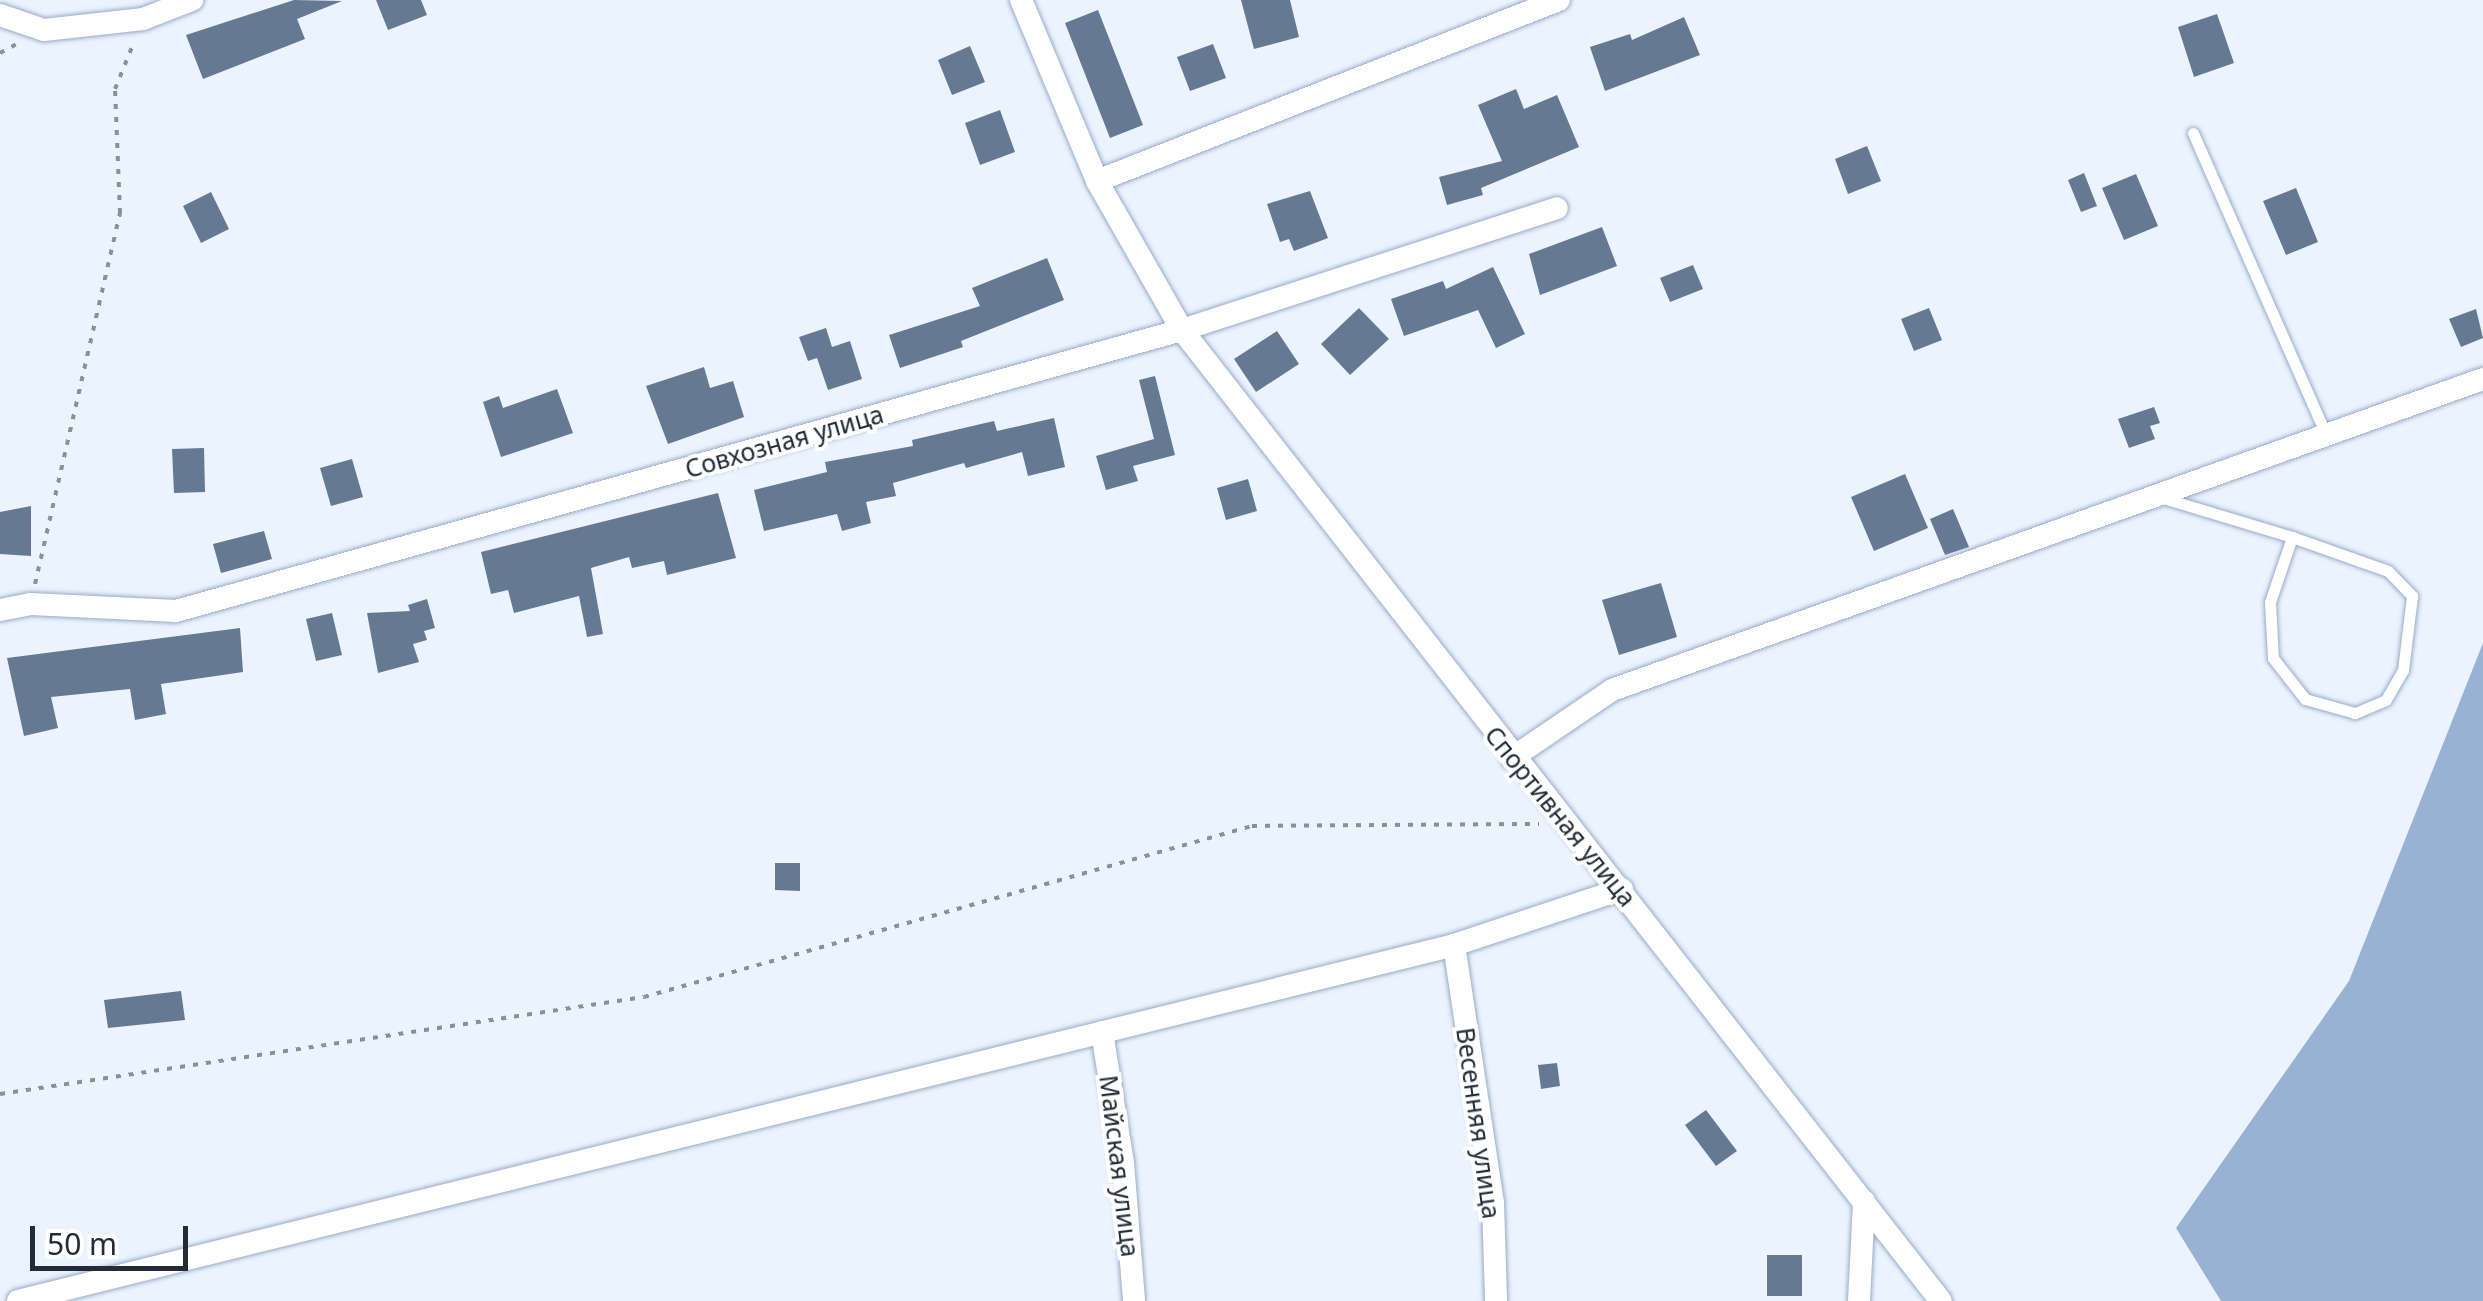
<!DOCTYPE html>
<html>
<head>
<meta charset="utf-8">
<style>
	body { margin:0 }
	#map { position:relative; width:2483px; height:1301px; overflow:hidden; background:#ebf3ff; font-family:"Noto Sans",sans-serif }
	div>[style] { position:absolute }
	.forest>* { inset:0; background:#99b1d3 }
	.building>* { inset:0; background:#667992 }
	.path>* { height:4px; margin-top:-2px; transform-origin:0; background:repeating-linear-gradient(90deg,#89909c 0 5px,transparent 0 13px) }
	.roads { filter:drop-shadow(0 0 2px #98abc7) drop-shadow(0 0 2px #98abc7) }
	.lane>* { height:11px; margin:-5.5px; padding:0 5.5px; transform-origin:5.5px; border-radius:5.5px; background:#fff }
	.street>* { height:22px; margin:-11px; padding:0 11px; transform-origin:11px; border-radius:11px; background:#fff }
	span { translate:-50% -50%; white-space:nowrap; text-align:center; line-height:1.15; -webkit-text-stroke:8px #fff; paint-order:stroke }
	.street-label { font-size:25px; color:#242b36 }
	.scale { position:absolute; left:30px; top:1226px; width:158px; height:45px; box-sizing:border-box; border:5px solid #242b36; border-top:0; padding-left:12px; font-size:30px; line-height:35px; white-space:nowrap; color:#242b36; -webkit-text-stroke:8px #fff; paint-order:stroke }
</style>
</head>
<body>
<div id="map">
	<div class="forest">
		<i style="clip-path:polygon(2483px 643px,2483px 1301px,2221px 1301px,2176px 1228px,2349px 981px)"></i>
	</div>
	<div class="building">
		<i style="clip-path:polygon(294px 0,342px 1px,297px 19px,305px 39px,203px 79px,186px 35px)"></i>
		<i style="clip-path:polygon(376px 0,421px 0,427px 15px,388px 30px)"></i>
		<i style="clip-path:polygon(1241px 0,1290px 0,1299px 37px,1254px 49px)"></i>
		<i style="clip-path:polygon(1098px 10px,1143px 125px,1110px 138px,1065px 23px)"></i>
		<i style="clip-path:polygon(2217px 14px,2234px 63px,2194px 77px,2178px 27px)"></i>
		<i style="clip-path:polygon(1684px 17px,1700px 55px,1605px 91px,1590px 47px,1630px 34px,1632px 40px)"></i>
		<i style="clip-path:polygon(1213px 44px,1226px 78px,1190px 91px,1177px 57px)"></i>
		<i style="clip-path:polygon(970px 46px,985px 82px,952px 95px,938px 60px)"></i>
		<i style="clip-path:polygon(1516px 89px,1524px 109px,1557px 95px,1579px 147px,1481px 188px,1483px 195px,1447px 205px,1439px 177px,1502px 161px,1478px 105px)"></i>
		<i style="clip-path:polygon(1000px 110px,1015px 152px,980px 165px,965px 123px)"></i>
		<i style="clip-path:polygon(1867px 146px,1881px 181px,1848px 194px,1835px 159px)"></i>
		<i style="clip-path:polygon(2084px 173px,2097px 206px,2081px 212px,2068px 180px)"></i>
		<i style="clip-path:polygon(2136px 174px,2158px 226px,2124px 240px,2102px 188px)"></i>
		<i style="clip-path:polygon(2296px 188px,2318px 242px,2286px 255px,2263px 201px)"></i>
		<i style="clip-path:polygon(1310px 191px,1328px 238px,1294px 251px,1289px 239px,1280px 242px,1267px 204px)"></i>
		<i style="clip-path:polygon(211px 192px,229px 229px,201px 243px,183px 206px)"></i>
		<i style="clip-path:polygon(1602px 227px,1617px 266px,1540px 295px,1529px 254px)"></i>
		<i style="clip-path:polygon(1047px 258px,1064px 300px,961px 341px,963px 347px,900px 368px,889px 335px,980px 306px,972px 288px)"></i>
		<i style="clip-path:polygon(1693px 265px,1703px 289px,1670px 302px,1660px 278px)"></i>
		<i style="clip-path:polygon(1493px 267px,1525px 334px,1496px 348px,1478px 310px,1404px 336px,1391px 299px,1443px 281px,1446px 289px)"></i>
		<i style="clip-path:polygon(1359px 308px,1389px 339px,1350px 375px,1321px 344px)"></i>
		<i style="clip-path:polygon(1929px 308px,1942px 340px,1914px 351px,1901px 319px)"></i>
		<i style="clip-path:polygon(2476px 309px,2483px 338px,2461px 347px,2449px 319px)"></i>
		<i style="clip-path:polygon(826px 328px,832px 347px,850px 341px,862px 379px,828px 390px,817px 358px,808px 361px,799px 337px)"></i>
		<i style="clip-path:polygon(1277px 331px,1299px 364px,1256px 392px,1234px 359px)"></i>
		<i style="clip-path:polygon(704px 367px,710px 388px,733px 381px,744px 417px,668px 444px,646px 386px)"></i>
		<i style="clip-path:polygon(1155px 376px,1175px 455px,1133px 466px,1138px 481px,1106px 490px,1096px 456px,1154px 439px,1139px 380px)"></i>
		<i style="clip-path:polygon(557px 389px,573px 433px,501px 457px,483px 402px,499px 396px,503px 408px)"></i>
		<i style="clip-path:polygon(2154px 407px,2160px 423px,2150px 426px,2155px 439px,2129px 448px,2118px 419px)"></i>
		<i style="clip-path:polygon(1054px 418px,1065px 467px,1028px 476px,1022px 452px,966px 468px,964px 463px,893px 483px,896px 496px,866px 502px,871px 523px,842px 531px,837px 514px,764px 531px,754px 490px,827px 472px,825px 462px,913px 446px,912px 440px,994px 421px,997px 431px)"></i>
		<i style="clip-path:polygon(204px 448px,205px 492px,174px 493px,172px 449px)"></i>
		<i style="clip-path:polygon(352px 459px,363px 497px,331px 506px,320px 468px)"></i>
		<i style="clip-path:polygon(1905px 474px,1928px 528px,1874px 551px,1851px 497px)"></i>
		<i style="clip-path:polygon(1248px 479px,1257px 511px,1226px 520px,1217px 488px)"></i>
		<i style="clip-path:polygon(718px 493px,736px 558px,667px 575px,664px 561px,632px 568px,629px 557px,591px 568px,603px 634px,587px 637px,579px 596px,514px 613px,508px 590px,491px 594px,481px 552px)"></i>
		<i style="clip-path:polygon(31px 506px,31px 556px,0 554px,0 512px)"></i>
		<i style="clip-path:polygon(1953px 509px,1969px 547px,1945px 555px,1930px 519px)"></i>
		<i style="clip-path:polygon(264px 531px,272px 559px,221px 573px,213px 544px)"></i>
		<i style="clip-path:polygon(1661px 583px,1677px 637px,1619px 655px,1602px 600px)"></i>
		<i style="clip-path:polygon(427px 599px,435px 628px,424px 631px,427px 640px,413px 644px,419px 662px,378px 673px,367px 613px,410px 611px,408px 605px)"></i>
		<i style="clip-path:polygon(332px 613px,342px 655px,316px 661px,306px 619px)"></i>
		<i style="clip-path:polygon(240px 628px,243px 672px,161px 684px,166px 714px,135px 720px,130px 689px,51px 697px,58px 728px,24px 736px,7px 658px)"></i>
		<i style="clip-path:polygon(775px 863px,800px 863px,800px 891px,775px 890px)"></i>
		<i style="clip-path:polygon(181px 991px,185px 1020px,108px 1028px,104px 1000px)"></i>
		<i style="clip-path:polygon(1557px 1063px,1560px 1086px,1541px 1089px,1538px 1065px)"></i>
		<i style="clip-path:polygon(1706px 1110px,1737px 1151px,1716px 1166px,1685px 1125px)"></i>
		<i style="clip-path:polygon(1767px 1255px,1802px 1255px,1802px 1296px,1767px 1296px)"></i>
	</div>
	<div class="path">
		<i style="left:0;top:53px;width:19px;rotate:-28deg"></i>
		<i style="left:35px;top:584px;width:381px;rotate:-77.1deg"></i>
		<i style="left:120px;top:213px;width:124px;rotate:-92.3deg"></i>
		<i style="left:115px;top:89px;width:51px;rotate:-68deg"></i>
		<i style="left:0;top:1094px;width:651px;rotate:-8.57deg"></i>
		<i style="left:644px;top:997px;width:632px;rotate:-15.71deg"></i>
		<i style="left:1252px;top:826px;width:287px;rotate:-0.4deg"></i>
	</div>
	<div class="roads">
		<div class="lane">
			<i style="left:2193px;top:133px;width:330px;rotate:66.2deg"></i>
			<i style="left:2163px;top:498px;width:135px;rotate:16.8deg"></i>
			<i style="left:2292px;top:537px;width:102px;rotate:19.5deg"></i>
			<i style="left:2388px;top:571px;width:35px;rotate:46deg"></i>
			<i style="left:2412px;top:596px;width:75px;rotate:96.9deg"></i>
			<i style="left:2403px;top:670px;width:34px;rotate:120deg"></i>
			<i style="left:2386px;top:700px;width:34px;rotate:157deg"></i>
			<i style="left:2355px;top:713px;width:52px;rotate:-164.4deg"></i>
			<i style="left:2305px;top:699px;width:52px;rotate:-128deg"></i>
			<i style="left:2273px;top:658px;width:56px;rotate:-93.1deg"></i>
			<i style="left:2270px;top:602px;width:69px;rotate:-71.3deg"></i>
		</div>
		<div class="street">
			<i style="left:1021px;top:0;width:196px;rotate:67.2deg"></i>
			<i style="left:1097px;top:181px;width:172px;rotate:60.3deg"></i>
			<i style="left:1182px;top:330px;width:1232px;rotate:51.99deg"></i>
			<i style="left:0;top:15px;width:46px;rotate:18.8deg"></i>
			<i style="left:44px;top:30px;width:100px;rotate:-6.3deg"></i>
			<i style="left:143px;top:19px;width:53px;rotate:-21.2deg"></i>
			<i style="left:1097px;top:181px;width:496px;rotate:-21.4deg"></i>
			<i style="left:0;top:610px;width:32px;rotate:-11deg"></i>
			<i style="left:31px;top:604px;width:145px;rotate:2.8deg"></i>
			<i style="left:176px;top:611px;width:1045px;rotate:-15.61deg"></i>
			<i style="left:1182px;top:330px;width:394px;rotate:-18deg"></i>
			<i style="left:1512px;top:758px;width:121px;rotate:-34.2deg"></i>
			<i style="left:1612px;top:690px;width:925px;rotate:-19.65deg"></i>
			<i style="left:1454px;top:945px;width:261px;rotate:81.4deg"></i>
			<i style="left:1493px;top:1203px;width:98px;rotate:88.2deg"></i>
			<i style="left:1102px;top:1032px;width:133px;rotate:80.9deg"></i>
			<i style="left:1123px;top:1163px;width:138px;rotate:85.4deg"></i>
			<i style="left:18px;top:1301px;width:1479px;rotate:-13.92deg"></i>
			<i style="left:1454px;top:945px;width:177px;rotate:-18.4deg"></i>
			<i style="left:1859px;top:1301px;width:100px;rotate:-87.1deg"></i>
		</div>
	</div>
	<div class="street-label">
		<span style="left:784px;top:441px;rotate:-16deg">Совхозная улица</span>
		<span style="left:1561px;top:816px;rotate:51deg">Спортивная улица</span>
		<span style="left:1479px;top:1123px;rotate:82deg">Весенняя улица</span>
		<span style="left:1120px;top:1166px;rotate:83deg">Майская улица</span>
	</div>
	<div class="scale">50 m</div>
</div>
</body>
</html>
